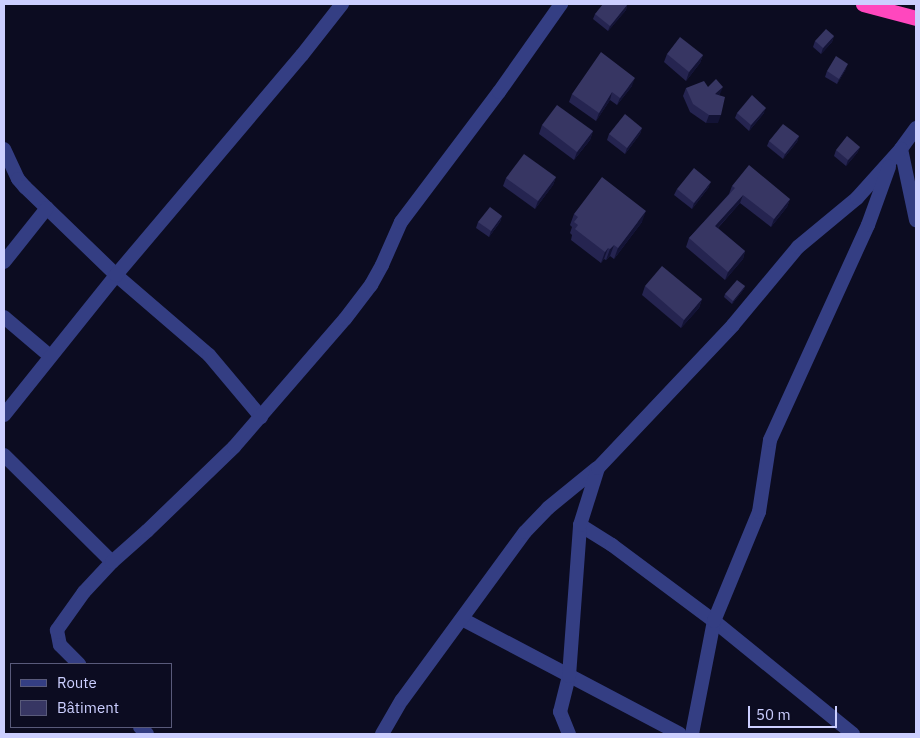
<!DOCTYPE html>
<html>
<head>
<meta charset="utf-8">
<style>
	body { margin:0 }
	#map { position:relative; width:920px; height:738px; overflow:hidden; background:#0c0c21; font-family:"IBM Plex Sans",sans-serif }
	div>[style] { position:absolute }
	.minor>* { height:14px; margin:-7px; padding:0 7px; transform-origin:7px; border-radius:7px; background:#343e83 }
	.highway>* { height:15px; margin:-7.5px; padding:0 7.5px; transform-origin:7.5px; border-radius:7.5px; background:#ff47be }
	.wall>* { inset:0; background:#252450 }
	.shaded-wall>* { inset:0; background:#131335 }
	.building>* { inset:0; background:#373663 }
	span { translate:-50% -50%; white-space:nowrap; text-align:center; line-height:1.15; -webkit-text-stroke:4px #0c0c21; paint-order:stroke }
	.frame { position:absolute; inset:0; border:5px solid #cccfff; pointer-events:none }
	.legend { position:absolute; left:10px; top:663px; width:162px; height:65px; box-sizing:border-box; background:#0c0c21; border:1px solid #595a7a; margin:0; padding:6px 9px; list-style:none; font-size:15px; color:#cccfff }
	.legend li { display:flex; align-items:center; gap:10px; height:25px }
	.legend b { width:25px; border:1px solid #595a7a }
	.scale { position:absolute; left:748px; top:706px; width:89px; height:22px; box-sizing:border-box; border:2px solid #cccfff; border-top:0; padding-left:6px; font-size:15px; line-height:18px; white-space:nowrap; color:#cccfff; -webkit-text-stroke:4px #0c0c21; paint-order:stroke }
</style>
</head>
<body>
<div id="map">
	<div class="minor">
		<i style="left:916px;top:128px;width:26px;rotate:126deg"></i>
		<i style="left:901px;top:149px;width:73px;rotate:78.1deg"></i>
		<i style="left:4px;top:149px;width:33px;rotate:65deg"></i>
		<i style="left:18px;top:179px;width:11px;rotate:49deg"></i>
		<i style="left:25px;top:187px;width:127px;rotate:44deg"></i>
		<i style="left:116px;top:275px;width:123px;rotate:40.7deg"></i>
		<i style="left:209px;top:355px;width:81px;rotate:50deg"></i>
		<i style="left:4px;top:262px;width:69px;rotate:-51.5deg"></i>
		<i style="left:4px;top:317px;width:60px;rotate:40.3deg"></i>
		<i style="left:4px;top:415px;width:179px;rotate:-51.3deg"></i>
		<i style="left:116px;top:275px;width:288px;rotate:-49.8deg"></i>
		<i style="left:302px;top:55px;width:65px;rotate:-51.9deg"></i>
		<i style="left:4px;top:455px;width:152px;rotate:44.7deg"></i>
		<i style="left:112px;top:562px;width:41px;rotate:133deg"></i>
		<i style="left:84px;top:592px;width:47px;rotate:125.4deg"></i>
		<i style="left:57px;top:630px;width:15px;rotate:79deg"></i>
		<i style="left:60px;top:645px;width:27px;rotate:45deg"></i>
		<i style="left:580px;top:525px;width:38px;rotate:32deg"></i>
		<i style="left:612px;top:545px;width:127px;rotate:36.7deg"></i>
		<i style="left:714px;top:621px;width:179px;rotate:39.1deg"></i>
		<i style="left:112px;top:562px;width:47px;rotate:-41.5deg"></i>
		<i style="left:147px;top:531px;width:121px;rotate:-44deg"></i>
		<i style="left:234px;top:447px;width:169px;rotate:-49.1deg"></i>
		<i style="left:345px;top:319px;width:43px;rotate:-52.6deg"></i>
		<i style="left:371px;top:285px;width:23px;rotate:-61deg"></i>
		<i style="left:382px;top:265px;width:47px;rotate:-66.2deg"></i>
		<i style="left:401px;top:222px;width:163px;rotate:-53deg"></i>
		<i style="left:499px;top:92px;width:108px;rotate:-54.8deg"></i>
		<i style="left:462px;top:619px;width:246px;rotate:27.8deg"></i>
		<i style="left:140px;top:727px;width:10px;rotate:45deg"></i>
		<i style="left:382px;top:734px;width:39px;rotate:-60deg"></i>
		<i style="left:402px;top:700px;width:208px;rotate:-53.8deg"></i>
		<i style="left:525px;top:532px;width:33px;rotate:-46deg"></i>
		<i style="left:548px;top:508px;width:63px;rotate:-39.2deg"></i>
		<i style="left:569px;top:734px;width:24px;rotate:-112deg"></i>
		<i style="left:560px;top:712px;width:37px;rotate:-76deg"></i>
		<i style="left:569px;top:676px;width:151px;rotate:-85.8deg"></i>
		<i style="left:580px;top:525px;width:60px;rotate:-72.5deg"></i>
		<i style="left:598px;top:468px;width:197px;rotate:-46.6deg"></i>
		<i style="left:733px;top:325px;width:102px;rotate:-50.2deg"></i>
		<i style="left:798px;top:247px;width:77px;rotate:-39.7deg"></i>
		<i style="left:857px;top:198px;width:66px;rotate:-48.1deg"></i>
		<i style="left:692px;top:734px;width:115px;rotate:-79deg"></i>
		<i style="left:714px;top:621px;width:118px;rotate:-67.6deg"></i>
		<i style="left:759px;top:512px;width:73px;rotate:-81.3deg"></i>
		<i style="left:770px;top:440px;width:236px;rotate:-65.5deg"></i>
		<i style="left:868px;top:225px;width:62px;rotate:-70.1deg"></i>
	</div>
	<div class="highway">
		<i style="left:863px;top:4px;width:55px;rotate:14.8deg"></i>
	</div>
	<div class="wall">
		<i style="clip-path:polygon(627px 5px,626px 10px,608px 31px,593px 19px,595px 14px)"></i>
		<i style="clip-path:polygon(834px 36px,832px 42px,821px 54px,813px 47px,815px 41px)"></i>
		<i style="clip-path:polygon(667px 54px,703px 55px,700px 63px,686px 81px,664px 62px)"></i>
		<i style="clip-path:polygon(846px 69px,837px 84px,825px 77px,827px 71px)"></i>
		<i style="clip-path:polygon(632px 86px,617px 105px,610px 100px,596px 121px,569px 102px,572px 94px)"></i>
		<i style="clip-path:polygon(686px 88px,720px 94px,719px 95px,718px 123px,706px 123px,690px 112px,683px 96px)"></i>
		<i style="clip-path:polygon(737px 113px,764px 113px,749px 131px,735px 118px)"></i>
		<i style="clip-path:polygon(542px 125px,593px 131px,590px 140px,574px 160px,539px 134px)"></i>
		<i style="clip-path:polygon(642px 128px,640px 134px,625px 154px,607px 140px,609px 134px)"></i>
		<i style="clip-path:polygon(799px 136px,797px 142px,783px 159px,767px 146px,769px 141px)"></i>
		<i style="clip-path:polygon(860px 147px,857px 153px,846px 166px,834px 156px,836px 150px)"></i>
		<i style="clip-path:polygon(556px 177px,553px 185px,535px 209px,503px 186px,506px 178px)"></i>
		<i style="clip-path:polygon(732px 186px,790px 199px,787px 207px,771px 227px,740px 203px,718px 228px,745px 251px,743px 259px,725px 280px,686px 247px,689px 238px,729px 194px)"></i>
		<i style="clip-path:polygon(709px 187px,692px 209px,674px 195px,677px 189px)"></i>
		<i style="clip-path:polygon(574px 214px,642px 222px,614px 259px,610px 256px,606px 260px,604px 259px,601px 263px,571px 240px,572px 235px,570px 233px,572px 227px,570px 225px)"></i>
		<i style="clip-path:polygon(502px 216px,500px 222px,489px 237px,476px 228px,478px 222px)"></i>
		<i style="clip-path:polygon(645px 286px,702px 299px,699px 308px,681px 328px,642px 295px)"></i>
		<i style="clip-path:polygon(745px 286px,744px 289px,732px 304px,724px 297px,725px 294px)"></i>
	</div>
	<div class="shaded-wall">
		<i style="clip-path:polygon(627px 5px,626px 10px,608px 31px,610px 26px)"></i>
		<i style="clip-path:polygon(834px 36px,832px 42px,821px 54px,823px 48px)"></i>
		<i style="clip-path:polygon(703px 55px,700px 63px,686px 81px,689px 72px)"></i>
		<i style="clip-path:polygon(848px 64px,846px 69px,837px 84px,839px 79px)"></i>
		<i style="clip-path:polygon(635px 78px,632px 86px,617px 105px,620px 98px)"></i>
		<i style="clip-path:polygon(723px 87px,720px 94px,712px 102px,715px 94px)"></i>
		<i style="clip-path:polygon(612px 92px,610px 100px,596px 121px,599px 113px)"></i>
		<i style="clip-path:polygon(766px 108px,764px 113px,749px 131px,751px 125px)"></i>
		<i style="clip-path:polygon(709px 115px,721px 115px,718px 123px,706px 123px)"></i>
		<i style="clip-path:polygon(642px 128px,640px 134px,625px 154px,627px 148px)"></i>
		<i style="clip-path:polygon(593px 131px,590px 140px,574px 160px,577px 152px)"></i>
		<i style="clip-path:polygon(799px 136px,797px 142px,783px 159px,785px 154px)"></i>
		<i style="clip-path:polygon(860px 147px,857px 153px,846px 166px,848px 160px)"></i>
		<i style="clip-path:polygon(556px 177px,553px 185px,535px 209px,538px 201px)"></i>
		<i style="clip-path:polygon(711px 182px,709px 187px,692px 209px,694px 203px)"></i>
		<i style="clip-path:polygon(743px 195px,740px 203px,712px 234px,715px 226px)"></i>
		<i style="clip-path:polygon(790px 199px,787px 207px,771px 227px,774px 219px)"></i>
		<i style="clip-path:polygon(646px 211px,642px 222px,614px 259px,618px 248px)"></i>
		<i style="clip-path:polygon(502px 216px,500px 222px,489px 237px,491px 231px)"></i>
		<i style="clip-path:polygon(614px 245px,610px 256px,606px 260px,610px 249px)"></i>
		<i style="clip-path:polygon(608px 248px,604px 259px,601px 263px,605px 252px)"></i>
		<i style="clip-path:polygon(745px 251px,743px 259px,725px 280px,728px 272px)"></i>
		<i style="clip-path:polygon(745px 286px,744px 289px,732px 304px,733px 301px)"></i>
		<i style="clip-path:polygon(702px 299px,699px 308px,681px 328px,684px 320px)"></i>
	</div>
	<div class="building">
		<i style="clip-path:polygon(603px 4px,626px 4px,627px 5px,610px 26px,595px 14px)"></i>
		<i style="clip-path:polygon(826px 29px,834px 36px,823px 48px,815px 41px)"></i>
		<i style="clip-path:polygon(680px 37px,703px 55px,689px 72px,667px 54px)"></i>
		<i style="clip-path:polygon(601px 52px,635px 78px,620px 98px,612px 92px,599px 113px,572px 94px)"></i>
		<i style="clip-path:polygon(836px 56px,848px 64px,839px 79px,827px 71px)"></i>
		<i style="clip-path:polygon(716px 79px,723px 87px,715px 94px,725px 97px,721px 115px,709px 115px,693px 104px,686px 88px,704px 81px,708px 87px)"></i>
		<i style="clip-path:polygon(752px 95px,766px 108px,751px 125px,737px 113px)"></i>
		<i style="clip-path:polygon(557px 105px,593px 131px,577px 152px,542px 125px)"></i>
		<i style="clip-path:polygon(625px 114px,642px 128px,627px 148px,609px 134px)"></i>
		<i style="clip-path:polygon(783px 124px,799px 136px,785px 154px,769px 141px)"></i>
		<i style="clip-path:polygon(847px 136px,860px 147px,848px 160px,836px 150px)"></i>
		<i style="clip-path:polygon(524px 154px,556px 177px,538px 201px,506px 178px)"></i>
		<i style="clip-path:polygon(749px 165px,790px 199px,774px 219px,743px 195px,715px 226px,745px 251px,728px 272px,689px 238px,735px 188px,732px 186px)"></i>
		<i style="clip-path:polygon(694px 168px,711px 182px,694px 203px,677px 189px)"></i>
		<i style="clip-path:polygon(602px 177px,646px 211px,618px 248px,614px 245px,610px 249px,608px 248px,605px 252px,575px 229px,578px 225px,574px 222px,578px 217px,574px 214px)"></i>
		<i style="clip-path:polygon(490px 207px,502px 216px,491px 231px,478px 222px)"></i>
		<i style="clip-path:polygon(662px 266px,702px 299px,684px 320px,645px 286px)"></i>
		<i style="clip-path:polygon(737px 280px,745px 286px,733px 301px,725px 294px)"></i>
	</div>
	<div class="frame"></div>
	<ul class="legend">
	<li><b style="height:6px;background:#343e83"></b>Route</li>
	<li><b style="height:14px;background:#373663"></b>Bâtiment</li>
	</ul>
	<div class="scale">50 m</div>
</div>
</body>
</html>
